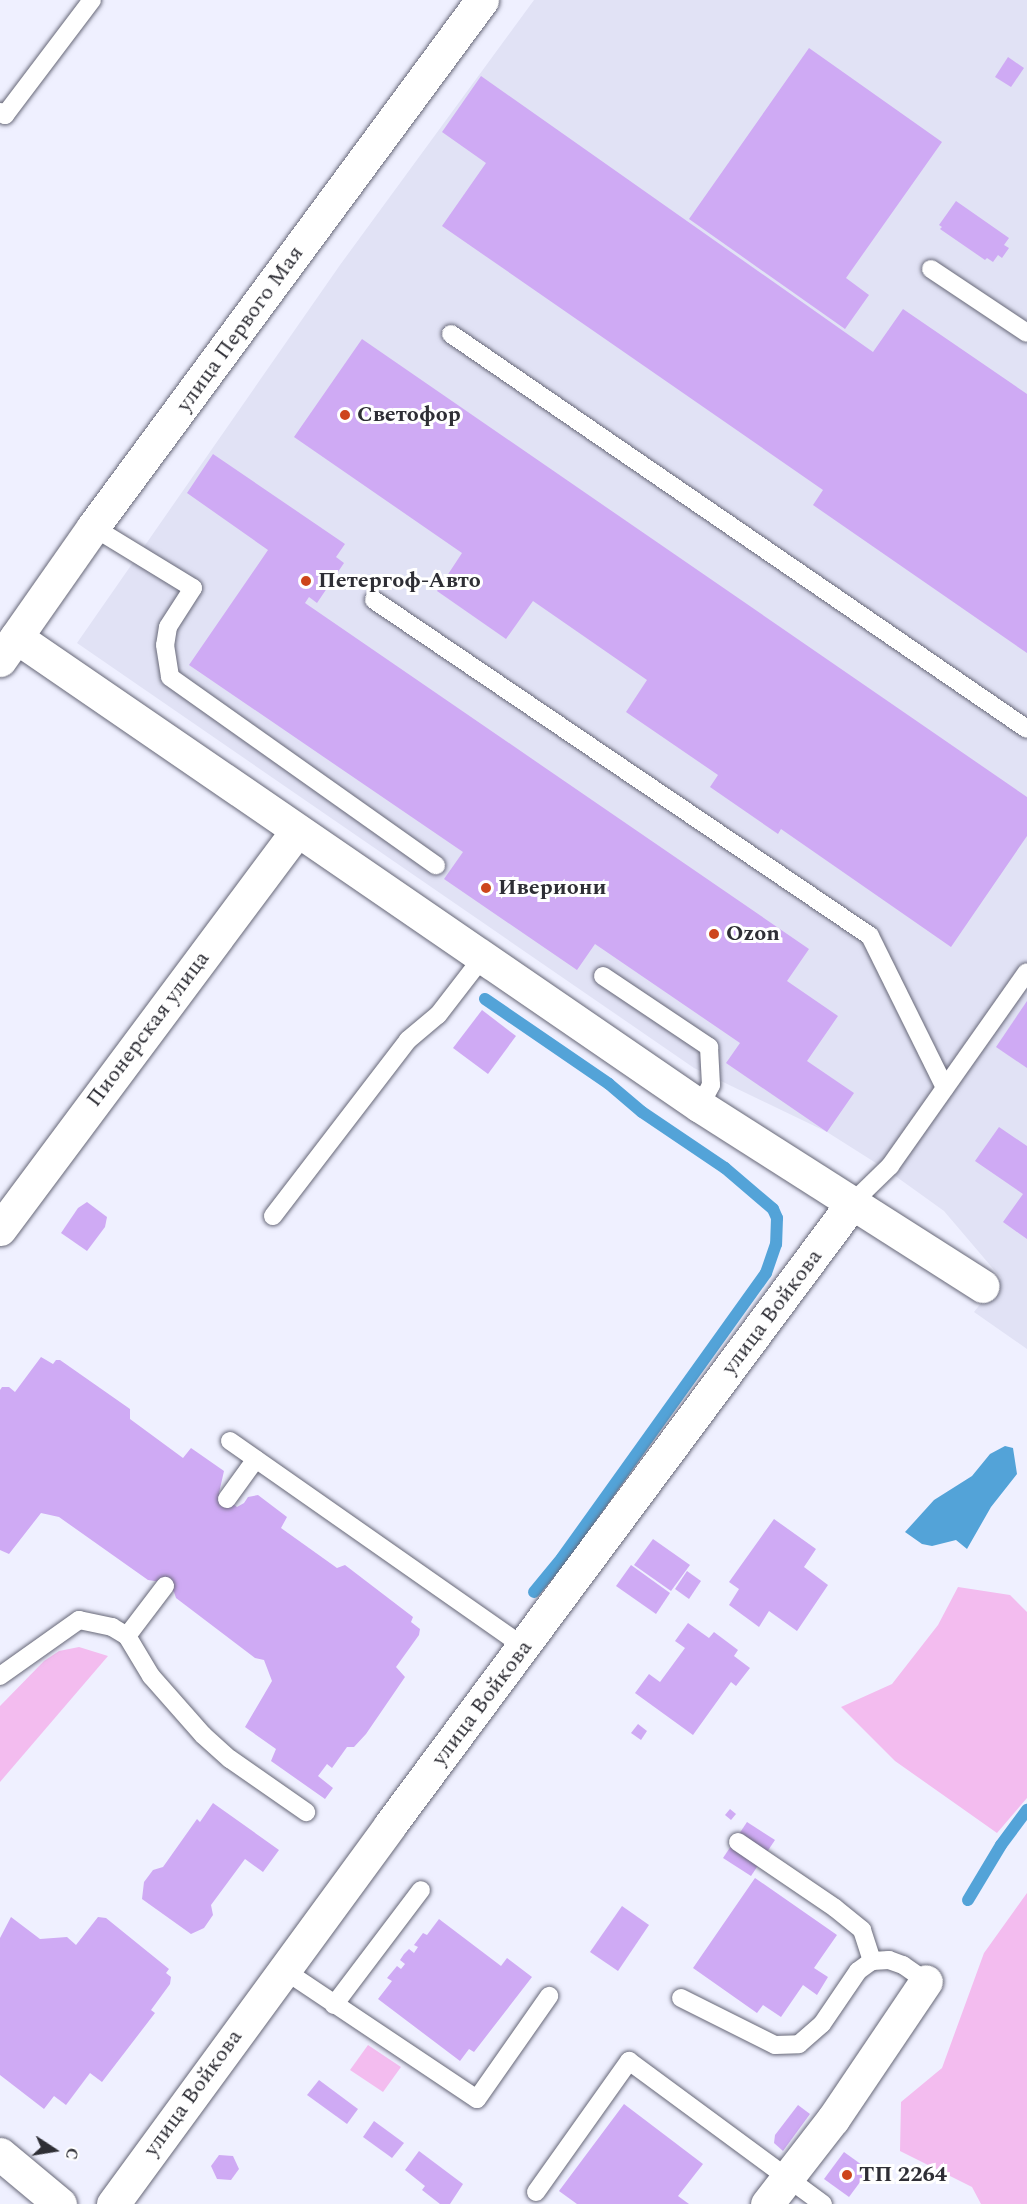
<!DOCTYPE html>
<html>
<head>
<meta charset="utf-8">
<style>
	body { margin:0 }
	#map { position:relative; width:1027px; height:2204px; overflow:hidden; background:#eff0ff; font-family:Spectral,serif }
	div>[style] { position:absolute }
	.built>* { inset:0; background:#e1e2f5 }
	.green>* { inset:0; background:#f3bcef }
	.water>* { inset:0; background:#53a3d8 }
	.stream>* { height:12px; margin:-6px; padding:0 6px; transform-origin:6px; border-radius:6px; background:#53a3d8 }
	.building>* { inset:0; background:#cfaaf4 }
	.roads { filter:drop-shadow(0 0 2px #676878) drop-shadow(0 0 2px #676878) }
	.service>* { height:18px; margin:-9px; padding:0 9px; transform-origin:9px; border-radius:9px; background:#fff }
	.minor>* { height:33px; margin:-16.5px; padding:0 16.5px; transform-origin:16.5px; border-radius:16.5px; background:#fff }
	.tertiary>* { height:33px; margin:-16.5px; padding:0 16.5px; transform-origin:16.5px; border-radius:16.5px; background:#fff }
	.dots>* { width:16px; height:16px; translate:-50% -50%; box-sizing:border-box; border:3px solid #fff; border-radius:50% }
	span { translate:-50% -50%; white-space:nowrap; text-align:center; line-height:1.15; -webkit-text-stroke:6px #fff; paint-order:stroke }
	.street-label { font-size:22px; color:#2e2e35 }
	.poi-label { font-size:22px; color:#2e2e35; font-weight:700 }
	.left { translate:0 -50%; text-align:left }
	.north { position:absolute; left:24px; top:2120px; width:60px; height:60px; -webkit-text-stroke:4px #fff; paint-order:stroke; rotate:102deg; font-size:16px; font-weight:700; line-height:24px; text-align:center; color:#2e2e35 }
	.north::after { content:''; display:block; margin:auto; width:21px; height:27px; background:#2e2e35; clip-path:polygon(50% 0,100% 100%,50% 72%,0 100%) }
</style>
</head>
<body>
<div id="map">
	<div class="built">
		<i style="clip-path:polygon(534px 0,1027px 0,1027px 1349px,974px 1312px,1001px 1278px,944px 1211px,887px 1170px,827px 1132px,694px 1068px,77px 643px,340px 265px)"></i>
	</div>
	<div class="green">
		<i style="clip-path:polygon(958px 1587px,1010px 1595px,1027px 1612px,1027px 1798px,997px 1833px,895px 1761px,841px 1707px,892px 1684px,938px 1625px)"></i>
		<i style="clip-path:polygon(79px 1647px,108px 1656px,0 1782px,0 1706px,44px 1661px,59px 1651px)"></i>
		<i style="clip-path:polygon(1027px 1893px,1027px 2204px,981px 2204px,972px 2187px,900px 2151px,901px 2102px,942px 2068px,984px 1953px)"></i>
		<i style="clip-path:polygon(368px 2045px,401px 2067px,383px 2092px,350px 2070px)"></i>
	</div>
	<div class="water">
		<i style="clip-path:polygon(1005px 1446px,1013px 1448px,1017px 1474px,991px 1507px,967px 1549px,956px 1540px,932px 1546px,922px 1544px,905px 1532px,934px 1500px,972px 1476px,990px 1454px)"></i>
	</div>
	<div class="stream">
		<i style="left:485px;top:999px;width:150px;rotate:34.4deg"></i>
		<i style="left:609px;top:1084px;width:43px;rotate:40.3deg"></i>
		<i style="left:642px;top:1112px;width:100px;rotate:34deg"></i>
		<i style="left:725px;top:1168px;width:63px;rotate:40.5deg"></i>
		<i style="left:773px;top:1209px;width:10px;rotate:66deg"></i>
		<i style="left:777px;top:1218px;width:26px;rotate:92deg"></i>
		<i style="left:776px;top:1244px;width:31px;rotate:109deg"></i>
		<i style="left:766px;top:1273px;width:350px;rotate:125.6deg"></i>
		<i style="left:562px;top:1558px;width:44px;rotate:129.5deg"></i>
		<i style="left:968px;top:1900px;width:64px;rotate:-59deg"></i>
		<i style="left:1001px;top:1845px;width:44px;rotate:-53.4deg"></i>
	</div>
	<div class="building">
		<i style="clip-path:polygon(809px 48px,942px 142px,846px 278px,869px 295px,845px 329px,689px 219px)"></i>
		<i style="clip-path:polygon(1008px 57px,1024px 68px,1011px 87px,995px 77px)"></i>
		<i style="clip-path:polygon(481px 76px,873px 352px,903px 309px,1027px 394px,1027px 653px,813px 505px,823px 490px,442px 226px,486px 163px,442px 132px)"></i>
		<i style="clip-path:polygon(956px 201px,1009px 238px,1004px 245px,1009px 248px,1002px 258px,998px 255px,993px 262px,987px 258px,985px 260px,940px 229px,942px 227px,939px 225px)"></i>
		<i style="clip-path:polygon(362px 339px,1027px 797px,1027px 836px,951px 947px,781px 829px,778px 834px,710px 787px,718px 775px,626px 712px,647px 680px,533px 601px,506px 639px,437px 591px,462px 553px,294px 437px)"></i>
		<i style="clip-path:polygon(213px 454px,345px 544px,336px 557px,344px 563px,317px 603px,309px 597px,305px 603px,809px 949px,787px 981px,838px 1016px,807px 1061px,854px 1093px,827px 1132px,726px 1063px,740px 1043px,595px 944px,577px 970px,444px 879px,463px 852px,189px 665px,268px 550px,187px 493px)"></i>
		<i style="clip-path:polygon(1027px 1001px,1027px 1068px,996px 1047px)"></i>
		<i style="clip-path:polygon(482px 1010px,516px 1036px,488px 1074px,453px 1048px)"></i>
		<i style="clip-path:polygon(999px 1127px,1027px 1146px,1027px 1239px,1003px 1222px,1023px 1194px,975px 1161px)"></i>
		<i style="clip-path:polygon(87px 1202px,107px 1217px,105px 1227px,87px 1251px,61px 1233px,78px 1208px)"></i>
		<i style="clip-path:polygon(41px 1357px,53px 1364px,56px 1360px,60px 1360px,130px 1409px,130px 1419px,183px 1458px,191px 1448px,224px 1471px,219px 1493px,237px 1507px,244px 1503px,248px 1497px,258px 1495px,287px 1517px,281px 1528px,337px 1568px,345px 1565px,413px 1617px,411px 1622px,420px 1629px,419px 1635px,396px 1667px,405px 1677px,366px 1734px,354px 1747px,347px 1747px,332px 1768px,327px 1764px,318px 1776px,333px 1788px,325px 1799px,271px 1761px,276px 1749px,245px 1727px,272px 1681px,264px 1660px,255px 1658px,176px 1598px,174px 1592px,161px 1582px,148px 1580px,59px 1517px,41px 1513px,9px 1554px,0 1550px,0 1390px,2px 1387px,9px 1387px,15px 1392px)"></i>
		<i style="clip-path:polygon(774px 1519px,816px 1549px,804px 1567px,828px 1585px,797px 1631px,769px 1611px,759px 1627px,729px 1605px,739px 1589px,729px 1582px)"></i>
		<i style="clip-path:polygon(653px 1539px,690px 1565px,671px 1591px,634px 1565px)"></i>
		<i style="clip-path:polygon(631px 1565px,670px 1593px,656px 1614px,616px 1586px)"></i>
		<i style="clip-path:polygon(687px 1571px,701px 1581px,689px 1599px,675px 1589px)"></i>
		<i style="clip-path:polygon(688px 1623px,709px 1638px,714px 1632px,738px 1650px,734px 1656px,750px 1668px,736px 1686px,731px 1682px,693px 1735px,635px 1693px,649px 1674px,660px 1682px,685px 1648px,675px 1641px)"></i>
		<i style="clip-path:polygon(638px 1724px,647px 1731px,641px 1740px,631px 1733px)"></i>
		<i style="clip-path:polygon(213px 1803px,279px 1850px,263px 1872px,245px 1859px,211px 1905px,213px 1915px,204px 1928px,191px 1934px,142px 1899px,144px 1882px,153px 1870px,163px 1867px,197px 1819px,200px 1822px)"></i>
		<i style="clip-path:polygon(730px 1809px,736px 1814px,731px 1820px,725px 1815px)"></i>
		<i style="clip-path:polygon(747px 1822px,775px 1840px,751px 1876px,723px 1858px)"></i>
		<i style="clip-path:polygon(755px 1878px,837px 1935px,814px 1968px,828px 1977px,817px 1995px,803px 1985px,781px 2017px,763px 2005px,757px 2013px,693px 1968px)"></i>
		<i style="clip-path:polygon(622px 1906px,649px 1925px,618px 1971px,590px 1952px)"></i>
		<i style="clip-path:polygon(11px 1917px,40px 1939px,67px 1937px,76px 1945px,98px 1917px,106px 1918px,169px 1969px,166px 1973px,171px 1977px,170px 1984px,151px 2010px,155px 2013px,102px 2082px,90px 2073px,66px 2105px,54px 2096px,44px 2109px,0 2075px,0 1938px)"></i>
		<i style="clip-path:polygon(439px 1919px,501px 1966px,507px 1958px,532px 1977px,474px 2052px,469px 2049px,460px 2061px,378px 1999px,392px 1981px,387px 1978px,397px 1966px,401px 1969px,405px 1964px,400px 1960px,404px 1954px,409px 1949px,414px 1953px,418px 1947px,414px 1945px,423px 1933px,427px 1935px)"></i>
		<i style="clip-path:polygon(319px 2080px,358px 2109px,347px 2124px,307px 2095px)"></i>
		<i style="clip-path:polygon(624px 2104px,703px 2164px,678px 2196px,689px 2204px,577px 2204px,559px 2191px)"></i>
		<i style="clip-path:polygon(798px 2105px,810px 2114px,783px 2151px,774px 2143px,775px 2135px)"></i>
		<i style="clip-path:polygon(374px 2121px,404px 2143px,392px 2158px,363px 2137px)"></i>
		<i style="clip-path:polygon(419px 2151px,463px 2184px,450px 2204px,440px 2204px,422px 2190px,425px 2186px,405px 2170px)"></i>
		<i style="clip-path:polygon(844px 2152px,869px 2170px,849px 2197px,824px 2179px)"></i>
		<i style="clip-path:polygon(219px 2155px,233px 2156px,239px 2169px,231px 2180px,217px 2179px,211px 2166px)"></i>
	</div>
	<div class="roads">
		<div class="service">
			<i style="left:0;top:112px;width:6px;rotate:31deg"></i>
			<i style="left:5px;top:115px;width:144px;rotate:-52.9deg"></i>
			<i style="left:931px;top:269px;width:115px;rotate:33.7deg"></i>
			<i style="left:451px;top:334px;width:698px;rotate:34.44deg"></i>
			<i style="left:93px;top:527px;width:117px;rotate:31.4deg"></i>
			<i style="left:193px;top:588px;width:46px;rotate:122.7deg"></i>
			<i style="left:168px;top:627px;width:18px;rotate:99deg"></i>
			<i style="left:165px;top:645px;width:32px;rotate:81deg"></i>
			<i style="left:170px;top:677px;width:326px;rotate:35.3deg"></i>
			<i style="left:374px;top:600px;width:599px;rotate:34.11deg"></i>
			<i style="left:870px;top:936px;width:169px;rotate:63.7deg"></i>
			<i style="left:603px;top:976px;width:128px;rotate:33.8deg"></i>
			<i style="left:709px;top:1047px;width:38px;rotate:87deg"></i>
			<i style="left:711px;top:1085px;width:24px;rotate:118deg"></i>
			<i style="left:853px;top:1202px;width:52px;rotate:-44.2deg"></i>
			<i style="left:890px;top:1166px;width:237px;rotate:-54.8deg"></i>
			<i style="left:273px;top:1216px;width:222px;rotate:-52.5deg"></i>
			<i style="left:408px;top:1040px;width:39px;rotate:-40deg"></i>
			<i style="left:438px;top:1015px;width:72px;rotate:-52.3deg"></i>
			<i style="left:230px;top:1441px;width:359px;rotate:35deg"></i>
			<i style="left:227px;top:1499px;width:49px;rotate:-54.1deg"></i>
			<i style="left:127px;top:1636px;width:63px;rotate:-52.8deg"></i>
			<i style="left:0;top:1676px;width:97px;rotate:-35.3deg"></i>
			<i style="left:79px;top:1620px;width:34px;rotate:12deg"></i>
			<i style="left:112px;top:1627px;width:17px;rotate:31deg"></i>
			<i style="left:127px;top:1636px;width:47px;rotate:59deg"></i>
			<i style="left:151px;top:1676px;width:79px;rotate:48.6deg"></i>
			<i style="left:203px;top:1735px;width:36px;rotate:42deg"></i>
			<i style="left:230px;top:1759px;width:93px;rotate:34.9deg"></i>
			<i style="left:738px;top:1842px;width:117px;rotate:34.2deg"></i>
			<i style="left:835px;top:1908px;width:35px;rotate:39deg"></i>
			<i style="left:862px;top:1930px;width:33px;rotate:72deg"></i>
			<i style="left:284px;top:1970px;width:232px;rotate:33.8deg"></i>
			<i style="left:477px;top:2099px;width:126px;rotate:-55deg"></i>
			<i style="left:681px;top:1998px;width:105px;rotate:26.6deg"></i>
			<i style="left:775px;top:2045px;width:24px;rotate:-2deg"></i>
			<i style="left:799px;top:2044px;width:30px;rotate:-41deg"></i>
			<i style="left:822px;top:2024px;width:64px;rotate:-55.8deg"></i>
			<i style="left:858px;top:1971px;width:17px;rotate:-36deg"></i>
			<i style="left:872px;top:1961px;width:17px;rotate:-3deg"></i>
			<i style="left:889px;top:1960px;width:15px;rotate:20deg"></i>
			<i style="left:903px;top:1965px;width:28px;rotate:35deg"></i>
			<i style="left:334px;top:2005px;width:144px;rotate:-52.9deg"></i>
			<i style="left:536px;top:2192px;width:161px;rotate:-54.6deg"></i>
			<i style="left:629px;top:2061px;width:241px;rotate:36.4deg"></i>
		</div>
		<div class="minor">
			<i style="left:16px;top:637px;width:829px;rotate:34.44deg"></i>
			<i style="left:700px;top:1106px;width:335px;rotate:32.5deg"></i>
			<i style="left:0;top:1229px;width:497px;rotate:-53.3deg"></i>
			<i style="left:0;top:2154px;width:78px;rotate:39.8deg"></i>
			<i style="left:113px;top:2204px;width:469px;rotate:-53.8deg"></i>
			<i style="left:390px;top:1825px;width:776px;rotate:-53.38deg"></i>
			<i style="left:767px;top:2204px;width:108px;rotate:-52.2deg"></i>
			<i style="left:833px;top:2119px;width:166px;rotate:-56deg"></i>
		</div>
		<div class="tertiary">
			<i style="left:0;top:660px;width:162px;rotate:-55deg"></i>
			<i style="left:93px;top:527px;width:655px;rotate:-53.57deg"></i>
		</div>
	</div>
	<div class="dots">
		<i style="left:345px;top:415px;background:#cd451c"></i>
		<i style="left:306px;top:581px;background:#cd451c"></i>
		<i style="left:486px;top:888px;background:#cd451c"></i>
		<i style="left:714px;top:934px;background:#cd451c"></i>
		<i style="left:847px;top:2175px;background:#cd451c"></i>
	</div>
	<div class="street-label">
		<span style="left:240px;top:329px;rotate:-54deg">улица Первого Мая</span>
		<span style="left:148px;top:1029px;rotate:-53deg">Пионерская улица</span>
		<span style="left:772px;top:1312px;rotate:-53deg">улица Войкова</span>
		<span style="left:482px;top:1703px;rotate:-53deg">улица Войкова</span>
		<span style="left:193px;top:2093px;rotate:-54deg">улица Войкова</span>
	</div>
	<div class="poi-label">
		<span class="left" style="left:357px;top:415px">Светофор</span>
		<span class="left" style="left:318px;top:581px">Петергоф-Авто</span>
		<span class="left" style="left:498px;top:888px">Ивериони</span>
		<span class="left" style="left:726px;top:934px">Ozon</span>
		<span class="left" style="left:859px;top:2175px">ТП 2264</span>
	</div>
	<div class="north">С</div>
</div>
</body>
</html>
